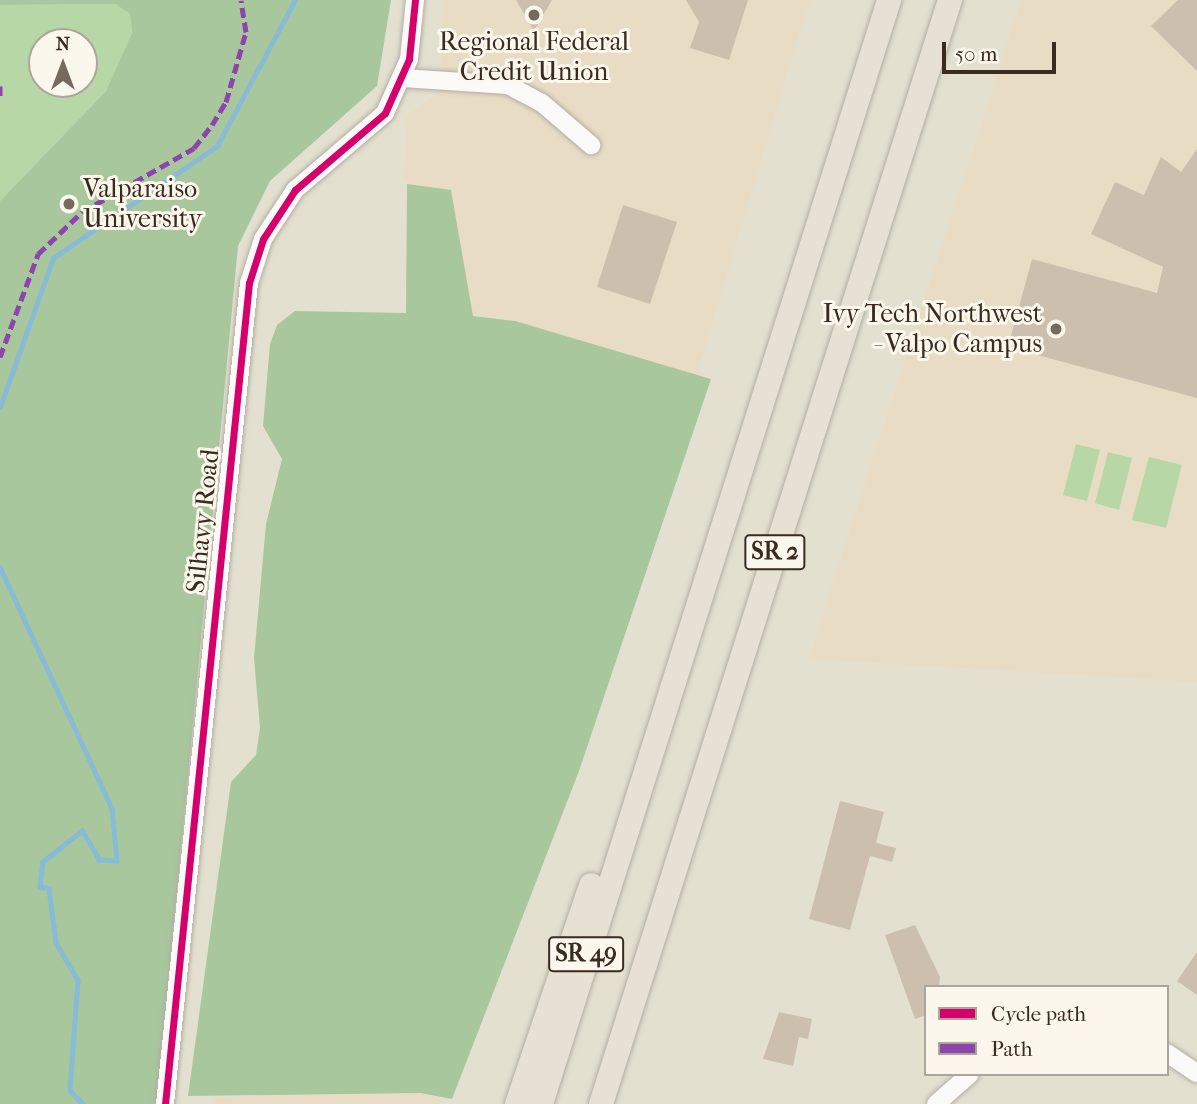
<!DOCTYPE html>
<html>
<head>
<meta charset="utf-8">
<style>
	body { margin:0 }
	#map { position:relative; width:1197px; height:1104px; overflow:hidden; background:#e4e0d0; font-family:"IM FELL French Canon",serif }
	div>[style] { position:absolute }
	.built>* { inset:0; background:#e8dcc4 }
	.green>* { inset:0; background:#b8d7a6 }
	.forest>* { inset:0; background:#a8c79c }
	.stream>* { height:4.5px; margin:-2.25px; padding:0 2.25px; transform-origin:2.25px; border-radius:2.25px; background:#88bbd6 }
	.building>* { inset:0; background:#cdbfae }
	.roads { filter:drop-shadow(0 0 2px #b2aea3) drop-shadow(0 0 2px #b2aea3) }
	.minor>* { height:18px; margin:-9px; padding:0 9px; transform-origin:9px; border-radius:9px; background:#fbfaf8 }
	.highway>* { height:24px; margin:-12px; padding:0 12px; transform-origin:12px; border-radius:12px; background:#e7e1d4 }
	.quiet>* { height:5px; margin-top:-2.5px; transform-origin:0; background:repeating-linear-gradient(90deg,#8e44ad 0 10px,transparent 0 15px) }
	.cycleway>* { height:7px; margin:-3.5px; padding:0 3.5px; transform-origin:3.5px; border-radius:3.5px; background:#d6006c }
	.dots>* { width:19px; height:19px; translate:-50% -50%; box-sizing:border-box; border:4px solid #fbf7ec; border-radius:50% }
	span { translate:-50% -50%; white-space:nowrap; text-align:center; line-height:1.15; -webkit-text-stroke:6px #fbf7ec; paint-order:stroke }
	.shield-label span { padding:2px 5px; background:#fbf7ec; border:2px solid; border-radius:5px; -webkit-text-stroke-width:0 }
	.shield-label { font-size:24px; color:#3b2a1e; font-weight:700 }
	.poi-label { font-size:26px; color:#3b2a1e }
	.left { translate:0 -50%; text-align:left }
	.right { translate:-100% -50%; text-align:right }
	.street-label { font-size:26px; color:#3b2a1e }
	.legend { position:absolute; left:924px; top:985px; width:245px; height:91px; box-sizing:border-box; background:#fbf7ec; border:2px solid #aea59a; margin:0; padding:9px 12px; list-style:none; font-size:21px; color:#3b2a1e }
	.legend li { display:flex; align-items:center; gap:14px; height:35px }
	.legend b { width:35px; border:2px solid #aea59a }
	.north { position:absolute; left:28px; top:28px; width:70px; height:70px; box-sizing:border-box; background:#fbf7ec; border:2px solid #aea59a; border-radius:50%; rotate:0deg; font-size:19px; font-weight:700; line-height:28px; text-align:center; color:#3b2a1e }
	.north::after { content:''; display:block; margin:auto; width:24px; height:32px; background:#766a5c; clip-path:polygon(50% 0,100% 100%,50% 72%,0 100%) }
	.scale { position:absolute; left:942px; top:42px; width:114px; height:32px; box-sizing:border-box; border:4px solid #3b2a1e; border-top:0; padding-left:9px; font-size:21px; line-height:24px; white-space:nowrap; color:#3b2a1e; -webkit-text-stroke:5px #fbf7ec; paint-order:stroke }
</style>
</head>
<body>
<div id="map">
	<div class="built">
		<i style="clip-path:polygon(442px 0,810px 0,697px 375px,515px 321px,473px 316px,451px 190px,416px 188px,404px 178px,406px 116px,440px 92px)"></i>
		<i style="clip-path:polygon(1021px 0,1197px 0,1197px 682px,808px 659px)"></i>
		<i style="clip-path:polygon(421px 1093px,442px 1099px,440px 1104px,213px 1104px,213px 1097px)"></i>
	</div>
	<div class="green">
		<i style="clip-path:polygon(evenodd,115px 4px,130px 14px,132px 34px,106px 91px,0 201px,0 5px,115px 4px,42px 42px,84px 42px,84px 84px,42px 84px,42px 42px)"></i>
		<i style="clip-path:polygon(1076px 444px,1100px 450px,1087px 501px,1063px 495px)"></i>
		<i style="clip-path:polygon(1108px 452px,1132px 458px,1119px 510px,1095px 503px)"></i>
		<i style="clip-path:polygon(1149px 457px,1182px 465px,1166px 528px,1132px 520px)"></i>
	</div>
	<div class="forest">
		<i style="clip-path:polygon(0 0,391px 0,377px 86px,270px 181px,238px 246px,157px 1104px,0 1104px,0 201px,106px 91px,132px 33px,130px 14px,115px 4px,0 5px)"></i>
		<i style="clip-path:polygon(407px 184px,451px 190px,473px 316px,515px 321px,711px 379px,579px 771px,452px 1099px,421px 1093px,188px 1096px,231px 782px,256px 755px,260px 728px,254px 658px,266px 524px,282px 459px,263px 426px,270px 344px,277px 325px,295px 311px,406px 313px)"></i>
	</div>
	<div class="stream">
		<i style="left:0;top:407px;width:158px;rotate:-70.4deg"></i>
		<i style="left:53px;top:258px;width:199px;rotate:-34.3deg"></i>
		<i style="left:217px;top:146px;width:166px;rotate:-61.9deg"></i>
		<i style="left:0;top:567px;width:266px;rotate:65.1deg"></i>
		<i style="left:112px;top:808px;width:53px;rotate:84.6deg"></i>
		<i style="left:117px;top:861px;width:18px;rotate:-177deg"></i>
		<i style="left:99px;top:860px;width:34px;rotate:-120deg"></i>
		<i style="left:82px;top:831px;width:50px;rotate:141.5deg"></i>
		<i style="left:43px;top:862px;width:25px;rotate:97deg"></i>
		<i style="left:40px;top:887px;width:9px;rotate:6deg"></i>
		<i style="left:49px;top:888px;width:55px;rotate:82.7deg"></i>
		<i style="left:56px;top:943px;width:43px;rotate:59.3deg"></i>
		<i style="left:78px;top:980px;width:110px;rotate:94.2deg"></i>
		<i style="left:70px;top:1090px;width:19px;rotate:47deg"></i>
	</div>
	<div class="building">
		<i style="clip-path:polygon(516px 0,552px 0,534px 31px)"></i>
		<i style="clip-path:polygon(686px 0,748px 0,729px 60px,690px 48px,699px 22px)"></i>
		<i style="clip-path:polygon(1178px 0,1197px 0,1197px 71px,1151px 26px)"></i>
		<i style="clip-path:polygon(1197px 149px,1197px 398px,1008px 347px,1032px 259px,1157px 293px,1163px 267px,1091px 234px,1115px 182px,1144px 195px,1161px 157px,1181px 172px)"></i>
		<i style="clip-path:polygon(623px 205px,677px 222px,650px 304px,597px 287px)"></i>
		<i style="clip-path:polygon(840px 801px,884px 812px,876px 843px,896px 848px,892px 862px,870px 856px,850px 930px,809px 919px)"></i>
		<i style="clip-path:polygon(915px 925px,940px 977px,939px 987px,926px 987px,926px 1015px,915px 1019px,885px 935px)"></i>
		<i style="clip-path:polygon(1197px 952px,1197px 995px,1177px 981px)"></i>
		<i style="clip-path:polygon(779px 1012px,812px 1019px,808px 1039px,799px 1037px,793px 1066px,763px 1059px)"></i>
	</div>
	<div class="roads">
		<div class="minor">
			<i style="left:403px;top:78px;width:105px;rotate:3.8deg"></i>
			<i style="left:508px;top:85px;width:38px;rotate:28deg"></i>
			<i style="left:542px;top:103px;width:65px;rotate:40.6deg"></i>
			<i style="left:1167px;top:1053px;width:36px;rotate:34deg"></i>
			<i style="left:165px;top:1104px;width:825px;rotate:-84.16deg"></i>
			<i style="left:249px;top:283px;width:46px;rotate:-72.3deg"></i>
			<i style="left:263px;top:239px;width:59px;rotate:-56.9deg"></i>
			<i style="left:295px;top:190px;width:118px;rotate:-40.5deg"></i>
			<i style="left:385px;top:113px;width:59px;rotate:-66deg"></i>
			<i style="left:409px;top:59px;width:59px;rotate:-84.2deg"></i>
			<i style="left:936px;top:1104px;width:45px;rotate:-41.4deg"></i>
		</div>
		<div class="highway">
			<i style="left:517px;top:1104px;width:231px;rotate:-71.3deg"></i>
			<i style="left:541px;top:1104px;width:1158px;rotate:-72.5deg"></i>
			<i style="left:601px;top:1104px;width:1158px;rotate:-72.46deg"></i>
		</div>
	</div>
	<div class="quiet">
		<i style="left:0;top:86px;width:11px;rotate:90deg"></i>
		<i style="left:0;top:357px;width:110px;rotate:-69.7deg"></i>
		<i style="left:38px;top:254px;width:61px;rotate:-43.7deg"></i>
		<i style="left:82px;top:212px;width:129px;rotate:-29.7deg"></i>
		<i style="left:194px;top:148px;width:29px;rotate:-52deg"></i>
		<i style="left:212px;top:125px;width:27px;rotate:-59deg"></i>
		<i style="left:226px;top:102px;width:73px;rotate:-74.1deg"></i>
		<i style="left:246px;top:32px;width:32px;rotate:-99deg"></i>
	</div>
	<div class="cycleway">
		<i style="left:165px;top:1104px;width:825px;rotate:-84.16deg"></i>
		<i style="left:249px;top:283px;width:46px;rotate:-72.3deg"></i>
		<i style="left:263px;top:239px;width:59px;rotate:-56.9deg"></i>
		<i style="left:295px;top:190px;width:118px;rotate:-40.5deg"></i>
		<i style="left:385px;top:113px;width:59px;rotate:-66deg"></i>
		<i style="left:409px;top:59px;width:59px;rotate:-84.2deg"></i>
	</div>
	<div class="dots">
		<i style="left:534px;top:15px;background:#766a5c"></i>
		<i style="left:69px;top:204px;background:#766a5c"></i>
		<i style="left:1056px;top:329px;background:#766a5c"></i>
	</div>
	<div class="shield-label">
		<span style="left:775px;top:552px">SR 2</span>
		<span style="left:586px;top:954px">SR 49</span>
	</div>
	<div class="poi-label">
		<span style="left:534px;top:57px">Regional Federal<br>Credit Union</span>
		<span class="left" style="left:83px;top:204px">Valparaiso<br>University</span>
		<span class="right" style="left:1042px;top:329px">Ivy Tech Northwest<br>- Valpo Campus</span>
	</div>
	<div class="street-label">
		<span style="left:203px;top:521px;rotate:-84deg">Silhavy Road</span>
	</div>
	<ul class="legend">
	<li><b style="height:9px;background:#d6006c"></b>Cycle path</li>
	<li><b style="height:9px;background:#8e44ad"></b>Path</li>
	</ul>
	<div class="north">N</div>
	<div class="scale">50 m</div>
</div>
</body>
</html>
